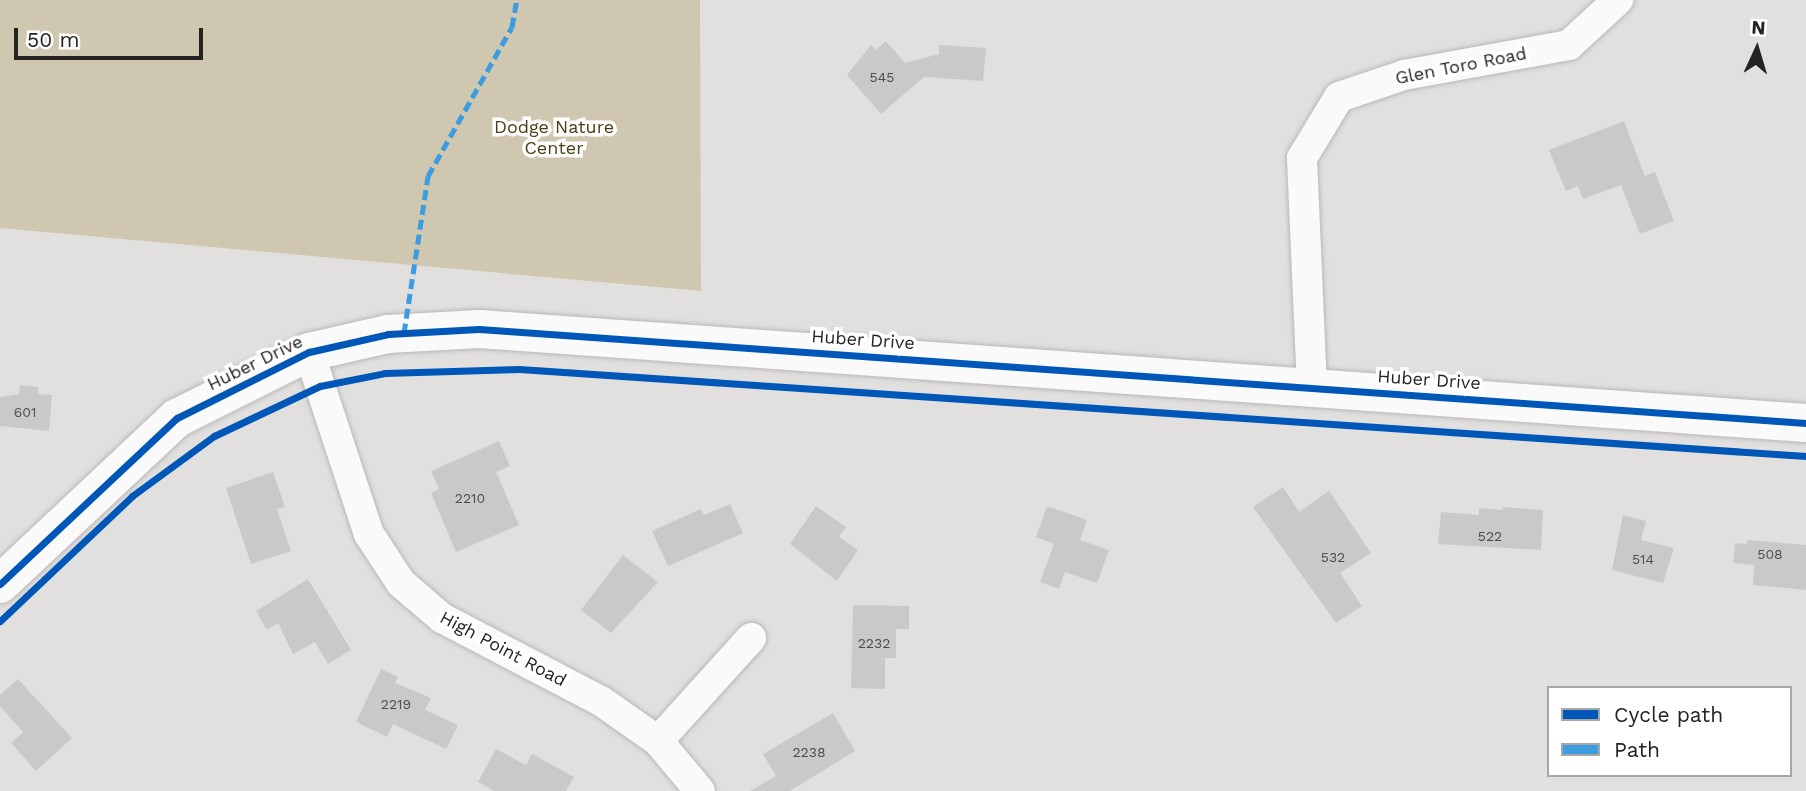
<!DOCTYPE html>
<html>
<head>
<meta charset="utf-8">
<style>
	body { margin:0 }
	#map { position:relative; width:1806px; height:791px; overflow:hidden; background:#e2e0de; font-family:"Work Sans",sans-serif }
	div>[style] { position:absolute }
	.green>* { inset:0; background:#cfc7b0 }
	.building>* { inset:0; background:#cbc9c8 }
	.roads { filter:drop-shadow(0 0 2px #b9b8b7) drop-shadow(0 0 2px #b9b8b7) }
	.street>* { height:30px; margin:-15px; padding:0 15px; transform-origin:15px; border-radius:15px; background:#fbfafa }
	.secondary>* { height:38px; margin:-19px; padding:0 19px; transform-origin:19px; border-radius:19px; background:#fbfafa }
	.quiet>* { height:5px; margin-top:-2.5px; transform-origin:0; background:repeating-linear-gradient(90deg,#3c9ce0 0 10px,transparent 0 15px) }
	.cycleway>* { height:7px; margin:-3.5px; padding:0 3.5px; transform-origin:3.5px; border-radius:3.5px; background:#0057b8 }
	span { translate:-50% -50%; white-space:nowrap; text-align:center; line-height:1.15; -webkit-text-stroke:7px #fff; paint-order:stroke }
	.number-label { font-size:14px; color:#504e4c }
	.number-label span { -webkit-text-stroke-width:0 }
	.street-label { font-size:18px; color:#242321 }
	.park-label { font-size:18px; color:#4c3e12 }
	.legend { position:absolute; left:1547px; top:686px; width:245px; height:91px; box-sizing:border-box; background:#fff; border:2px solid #a7a7a6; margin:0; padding:9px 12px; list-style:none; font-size:21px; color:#242321 }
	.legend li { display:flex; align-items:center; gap:14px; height:35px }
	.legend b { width:35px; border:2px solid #a7a7a6 }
	.north { position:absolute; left:1722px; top:14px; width:70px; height:70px; -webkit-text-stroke:5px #fff; paint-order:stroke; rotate:4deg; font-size:19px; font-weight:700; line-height:28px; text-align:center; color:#242321 }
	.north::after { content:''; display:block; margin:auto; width:24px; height:32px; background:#242321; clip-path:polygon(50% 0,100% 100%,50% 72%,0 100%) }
	.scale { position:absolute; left:14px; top:28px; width:189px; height:32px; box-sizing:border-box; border:4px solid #242321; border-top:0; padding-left:9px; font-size:21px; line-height:24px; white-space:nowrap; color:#242321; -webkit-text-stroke:5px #fff; paint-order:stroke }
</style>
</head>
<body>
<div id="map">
	<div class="green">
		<i style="clip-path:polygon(0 0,700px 0,701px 291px,0 228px)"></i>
	</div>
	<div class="building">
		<i style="clip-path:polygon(886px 41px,905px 63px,939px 54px,939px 45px,986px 48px,983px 81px,924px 77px,881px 114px,847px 75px,871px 45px,876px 50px)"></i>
		<i style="clip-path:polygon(1624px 121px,1645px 176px,1655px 172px,1674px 221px,1640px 234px,1621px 185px,1583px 199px,1578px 186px,1566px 191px,1549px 150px)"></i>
		<i style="clip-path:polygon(20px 385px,38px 387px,38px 394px,52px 395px,49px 431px,0 426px,0 397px,19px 394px)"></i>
		<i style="clip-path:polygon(499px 441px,510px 466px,496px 472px,519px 525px,456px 552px,431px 493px,439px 489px,431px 471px)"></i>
		<i style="clip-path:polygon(273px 472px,285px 507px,277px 509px,291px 551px,251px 564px,226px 488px)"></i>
		<i style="clip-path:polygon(1283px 487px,1299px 512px,1329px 491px,1371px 553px,1340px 573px,1362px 606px,1336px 623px,1253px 507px)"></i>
		<i style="clip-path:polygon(730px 504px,743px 533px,668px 566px,652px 531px,701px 509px,704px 515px)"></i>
		<i style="clip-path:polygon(816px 506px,846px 527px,839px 537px,858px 550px,837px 581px,790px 544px)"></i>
		<i style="clip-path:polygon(1047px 506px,1087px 520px,1080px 540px,1109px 550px,1097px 583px,1065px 572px,1059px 589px,1040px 582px,1054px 544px,1036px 537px)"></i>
		<i style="clip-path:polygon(1503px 507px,1543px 510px,1541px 550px,1438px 544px,1441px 512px,1479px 515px,1479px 508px,1503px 510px)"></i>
		<i style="clip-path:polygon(1623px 515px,1646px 521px,1641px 540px,1674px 548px,1663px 583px,1612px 570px)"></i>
		<i style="clip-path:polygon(1747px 540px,1806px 545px,1806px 590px,1753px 585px,1754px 565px,1733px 563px,1735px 543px,1747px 544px)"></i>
		<i style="clip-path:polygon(623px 555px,658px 582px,611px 633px,581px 610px)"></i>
		<i style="clip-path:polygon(308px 579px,351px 650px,328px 664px,315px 642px,293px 654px,278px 623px,267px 630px,256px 611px)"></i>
		<i style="clip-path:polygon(853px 605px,909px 606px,909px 629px,896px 629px,896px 658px,885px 658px,885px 689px,851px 688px)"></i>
		<i style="clip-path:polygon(381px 669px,398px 677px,395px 683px,431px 698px,425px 710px,458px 725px,446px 749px,393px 724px,387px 737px,356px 722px)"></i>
		<i style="clip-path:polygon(18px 679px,72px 738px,36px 771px,11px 743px,23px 732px,0 706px,0 695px)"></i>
		<i style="clip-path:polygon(833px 713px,855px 751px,790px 791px,750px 791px,776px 776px,763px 754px)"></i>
		<i style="clip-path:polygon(496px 749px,526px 765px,532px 754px,574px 777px,566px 791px,494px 791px,478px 782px)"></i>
	</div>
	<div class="roads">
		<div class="street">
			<i style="left:309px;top:352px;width:192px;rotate:71.8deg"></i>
			<i style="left:369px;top:534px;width:59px;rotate:56.9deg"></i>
			<i style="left:401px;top:583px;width:54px;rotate:40.5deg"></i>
			<i style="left:442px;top:618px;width:179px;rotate:27.6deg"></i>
			<i style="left:601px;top:701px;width:70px;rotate:35.1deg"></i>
			<i style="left:658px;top:741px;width:65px;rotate:50deg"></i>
			<i style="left:1312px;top:388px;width:230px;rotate:-92.5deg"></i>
			<i style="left:1302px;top:158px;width:71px;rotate:-58.8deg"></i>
			<i style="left:1339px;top:97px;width:69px;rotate:-18.7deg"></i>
			<i style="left:1404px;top:75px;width:168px;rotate:-10.3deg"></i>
			<i style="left:1569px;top:45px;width:67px;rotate:-42.6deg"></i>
			<i style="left:658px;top:741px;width:139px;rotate:-47.9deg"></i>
		</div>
		<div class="secondary">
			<i style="left:0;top:584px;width:243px;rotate:-43.2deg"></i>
			<i style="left:177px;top:418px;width:148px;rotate:-26.6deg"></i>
			<i style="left:309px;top:352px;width:81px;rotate:-12.8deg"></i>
			<i style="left:388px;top:334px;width:91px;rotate:-3.1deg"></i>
			<i style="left:479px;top:329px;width:1330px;rotate:4.05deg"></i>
		</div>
	</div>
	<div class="quiet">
		<i style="left:404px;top:333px;width:159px;rotate:-81.3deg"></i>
		<i style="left:428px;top:176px;width:171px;rotate:-60.6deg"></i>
		<i style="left:512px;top:27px;width:27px;rotate:-80deg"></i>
	</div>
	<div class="cycleway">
		<i style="left:0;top:584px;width:243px;rotate:-43.2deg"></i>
		<i style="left:177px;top:418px;width:148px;rotate:-26.6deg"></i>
		<i style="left:309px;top:352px;width:81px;rotate:-12.8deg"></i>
		<i style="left:388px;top:334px;width:91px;rotate:-3.1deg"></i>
		<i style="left:479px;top:329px;width:1330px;rotate:4.05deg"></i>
		<i style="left:0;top:621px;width:182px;rotate:-43.4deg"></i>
		<i style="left:132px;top:496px;width:102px;rotate:-36.2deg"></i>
		<i style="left:214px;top:436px;width:117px;rotate:-25.3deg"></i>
		<i style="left:320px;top:386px;width:66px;rotate:-11.3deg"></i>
		<i style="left:385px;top:373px;width:134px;rotate:-1.7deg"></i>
		<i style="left:519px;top:369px;width:1290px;rotate:3.87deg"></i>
	</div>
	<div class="number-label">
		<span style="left:882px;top:77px">545</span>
		<span style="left:25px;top:412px">601</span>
		<span style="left:470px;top:498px">2210</span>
		<span style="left:1490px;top:536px">522</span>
		<span style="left:1770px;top:554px">508</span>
		<span style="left:1333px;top:557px">532</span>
		<span style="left:1643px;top:559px">514</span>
		<span style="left:874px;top:643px">2232</span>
		<span style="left:396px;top:704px">2219</span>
		<span style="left:809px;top:752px">2238</span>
	</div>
	<div class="street-label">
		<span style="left:1461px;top:66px;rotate:-11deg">Glen Toro Road</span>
		<span style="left:863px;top:340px;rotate:4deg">Huber Drive</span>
		<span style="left:255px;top:363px;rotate:-26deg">Huber Drive</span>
		<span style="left:1429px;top:380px;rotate:4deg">Huber Drive</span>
		<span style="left:503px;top:649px;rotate:28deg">High Point Road</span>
	</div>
	<div class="park-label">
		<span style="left:554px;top:138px">Dodge Nature<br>Center</span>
	</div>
	<ul class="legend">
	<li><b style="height:9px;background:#0057b8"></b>Cycle path</li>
	<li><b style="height:9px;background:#3c9ce0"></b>Path</li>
	</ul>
	<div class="north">N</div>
	<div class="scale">50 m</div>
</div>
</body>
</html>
